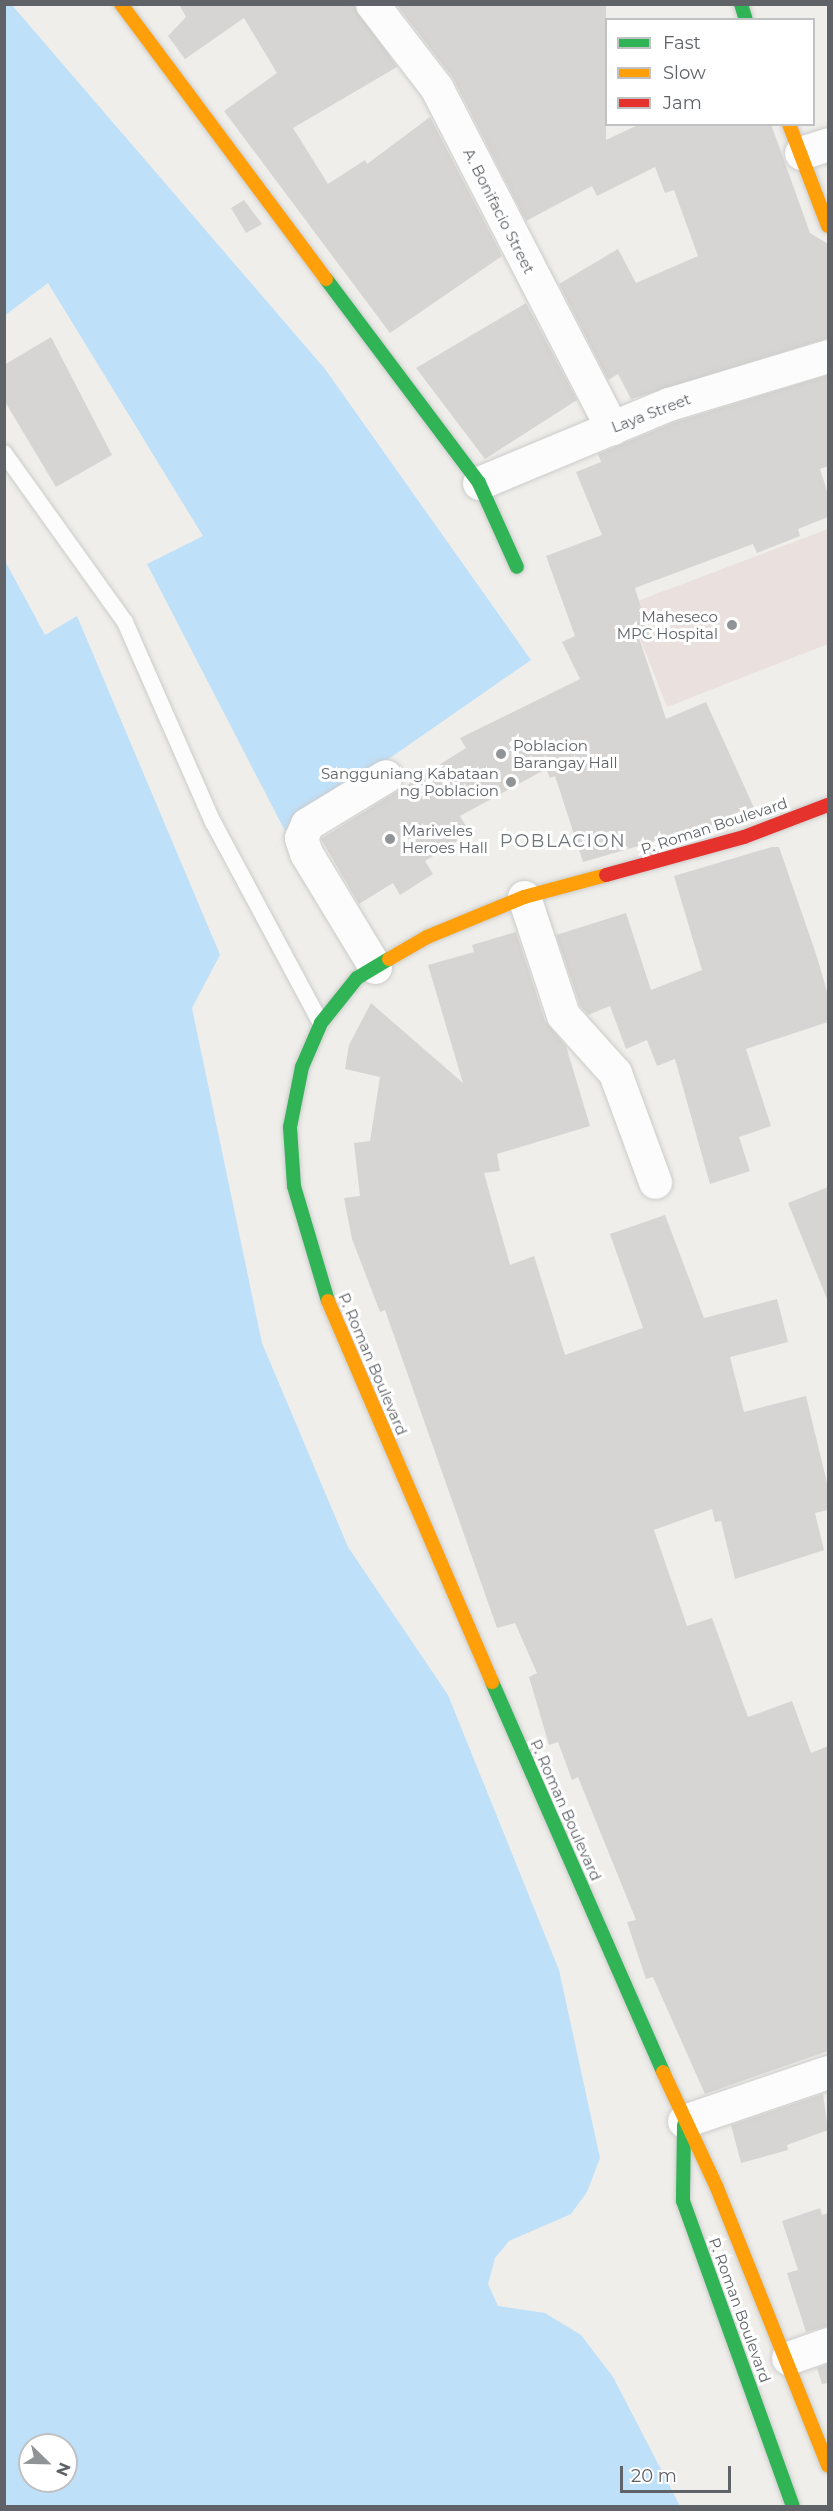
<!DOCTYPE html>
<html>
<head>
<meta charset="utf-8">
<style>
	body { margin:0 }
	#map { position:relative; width:833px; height:2511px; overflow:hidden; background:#efeeea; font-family:Montserrat,sans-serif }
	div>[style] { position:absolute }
	.medical>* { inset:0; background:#eae0de }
	.water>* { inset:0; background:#bfe0f9 }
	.pier>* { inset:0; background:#efeeea }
	.building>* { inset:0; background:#d6d5d3 }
	.roads { filter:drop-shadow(0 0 2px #cbcccc) drop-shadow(0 0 2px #cbcccc) }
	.lane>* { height:16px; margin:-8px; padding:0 8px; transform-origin:8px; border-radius:8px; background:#fdfcfc }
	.street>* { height:33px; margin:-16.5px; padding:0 16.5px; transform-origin:16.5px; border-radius:16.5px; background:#fdfcfc }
	.fast>* { height:14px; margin:-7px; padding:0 7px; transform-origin:7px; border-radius:7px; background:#30b455 }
	.slow>* { height:14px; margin:-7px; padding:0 7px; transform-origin:7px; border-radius:7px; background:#ff9f0a }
	.jam>* { height:14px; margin:-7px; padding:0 7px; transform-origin:7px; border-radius:7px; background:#e5322d }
	.dots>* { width:16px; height:16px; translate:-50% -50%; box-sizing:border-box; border:3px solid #fff; border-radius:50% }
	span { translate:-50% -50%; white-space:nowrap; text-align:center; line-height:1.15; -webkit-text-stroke:6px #fff; paint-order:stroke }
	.street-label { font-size:15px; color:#5f6368 }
	.poi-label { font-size:15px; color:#5f6368 }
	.right { translate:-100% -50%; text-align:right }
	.left { translate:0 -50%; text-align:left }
	.quarter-label { font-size:18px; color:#70757a; letter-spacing:1.5px }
	.frame { position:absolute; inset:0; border:6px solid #5f6368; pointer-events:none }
	.legend { position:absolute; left:605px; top:18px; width:210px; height:108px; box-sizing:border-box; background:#fff; border:2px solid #bfc1c3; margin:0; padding:8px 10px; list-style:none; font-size:18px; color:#5f6368 }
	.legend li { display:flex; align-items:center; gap:12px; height:30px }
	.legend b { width:30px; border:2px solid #bfc1c3 }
	.north { position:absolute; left:18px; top:2433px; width:60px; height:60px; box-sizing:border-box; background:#fff; border:2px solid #bfc1c3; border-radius:50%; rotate:113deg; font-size:16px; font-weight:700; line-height:24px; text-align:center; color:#5f6368 }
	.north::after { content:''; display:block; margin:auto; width:21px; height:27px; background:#919496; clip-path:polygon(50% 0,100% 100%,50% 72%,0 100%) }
	.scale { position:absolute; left:620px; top:2466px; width:111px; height:27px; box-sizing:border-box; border:3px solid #5f6368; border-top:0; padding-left:8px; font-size:18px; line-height:21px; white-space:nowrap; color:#5f6368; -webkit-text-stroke:4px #fff; paint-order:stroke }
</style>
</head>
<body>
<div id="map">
	<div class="medical">
		<i style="clip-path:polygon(828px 529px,828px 644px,667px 707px,627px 605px)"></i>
	</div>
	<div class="water">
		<i style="clip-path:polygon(evenodd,11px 4px,325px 369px,531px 660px,285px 831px,192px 1008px,262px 1343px,348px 1547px,448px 1695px,559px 1970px,600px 2158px,587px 2192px,571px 2214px,509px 2241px,495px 2258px,488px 2284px,498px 2306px,545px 2313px,581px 2335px,613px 2377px,680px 2506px,5px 2506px,4px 5px,11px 4px,30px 2445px,66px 2445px,66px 2481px,30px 2481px,30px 2445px)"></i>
	</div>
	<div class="pier">
		<i style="clip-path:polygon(48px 283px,203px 536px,147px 564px,285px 831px,221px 957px,77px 616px,45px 635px,5px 561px,4px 316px)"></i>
	</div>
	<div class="building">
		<i style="clip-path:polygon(179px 4px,354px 4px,397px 67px,293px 128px,328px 184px,365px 160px,367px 164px,430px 117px,502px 256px,390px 333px,224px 111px,277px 73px,244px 18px,185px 59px,168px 36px,186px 17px)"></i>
		<i style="clip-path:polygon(396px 4px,606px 4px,606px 140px,640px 124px,771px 124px,810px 233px,828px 244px,828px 338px,631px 399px,618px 374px,608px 380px,559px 284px,618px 249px,636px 283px,698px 256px,674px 190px,665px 193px,655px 167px,597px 196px,592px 186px,526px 221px,453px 78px)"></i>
		<i style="clip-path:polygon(244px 200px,262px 224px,246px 233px,231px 208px)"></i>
		<i style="clip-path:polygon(526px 303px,577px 400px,485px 459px,416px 368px)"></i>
		<i style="clip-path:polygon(51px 337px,112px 455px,56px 487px,4px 400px,4px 365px)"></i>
		<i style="clip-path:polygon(828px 375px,828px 466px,820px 469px,828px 494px,828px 517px,798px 529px,800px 536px,757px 553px,753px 544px,635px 588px,649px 635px,639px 638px,666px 719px,706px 702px,756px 812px,583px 862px,555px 776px,550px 778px,546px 769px,460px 816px,470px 833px,425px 861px,433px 874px,400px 895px,393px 883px,359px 904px,321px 839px,466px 748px,460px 738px,580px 679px,562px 642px,575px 636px,546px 556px,602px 535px,576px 472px,601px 462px,598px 454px,675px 422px)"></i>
		<i style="clip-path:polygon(772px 847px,779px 847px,816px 954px,828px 995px,828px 1022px,746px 1049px,771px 1126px,739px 1137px,750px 1171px,710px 1184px,675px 1059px,657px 1066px,647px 1040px,626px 1049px,610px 1006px,588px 1015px,580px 1005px,556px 935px,626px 913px,651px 990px,702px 970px,674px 876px)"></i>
		<i style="clip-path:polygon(516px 932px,545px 1021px,566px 1046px,590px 1126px,497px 1154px,500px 1171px,484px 1173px,510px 1265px,534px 1256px,565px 1355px,643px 1328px,610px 1234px,665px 1215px,704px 1318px,777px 1299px,788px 1342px,730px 1357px,744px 1412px,806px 1396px,828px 1487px,828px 1510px,815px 1513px,824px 1550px,735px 1579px,721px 1521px,715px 1522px,712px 1509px,654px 1530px,687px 1626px,712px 1618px,748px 1717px,792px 1701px,811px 1753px,828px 1746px,828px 2051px,705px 2094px,653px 1977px,646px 1979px,627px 1922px,636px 1920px,578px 1777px,572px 1780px,558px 1742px,549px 1745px,529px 1677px,537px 1673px,515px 1623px,497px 1628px,385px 1310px,380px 1312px,352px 1239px,344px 1198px,360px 1196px,354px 1143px,370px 1141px,380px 1077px,345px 1069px,349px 1045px,371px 1003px,463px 1083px,428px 965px,474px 952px,472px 945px)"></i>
		<i style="clip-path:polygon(828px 1187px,828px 1299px,827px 1299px,788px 1203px)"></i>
		<i style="clip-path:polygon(823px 2094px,828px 2130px,787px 2145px,788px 2150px,741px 2163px,731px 2125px)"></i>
		<i style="clip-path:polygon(820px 2208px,822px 2215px,828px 2213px,828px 2326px,806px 2332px,787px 2273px,798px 2270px,782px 2221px)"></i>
		<i style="clip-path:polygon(828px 2364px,828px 2383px,822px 2384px,817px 2368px)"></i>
	</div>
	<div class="roads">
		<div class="lane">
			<i style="left:4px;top:453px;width:208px;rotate:54.4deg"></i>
			<i style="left:125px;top:622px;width:219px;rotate:66.3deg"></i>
			<i style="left:213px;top:822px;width:228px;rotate:61.8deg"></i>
		</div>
		<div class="street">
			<i style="left:372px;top:4px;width:105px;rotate:52.4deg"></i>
			<i style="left:436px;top:87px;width:384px;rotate:62.7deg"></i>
			<i style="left:801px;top:153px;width:28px;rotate:-18deg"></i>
			<i style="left:479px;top:483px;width:206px;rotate:-22.6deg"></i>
			<i style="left:669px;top:404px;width:166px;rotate:-16.8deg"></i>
			<i style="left:524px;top:897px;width:124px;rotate:71.7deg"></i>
			<i style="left:563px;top:1015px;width:78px;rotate:48.1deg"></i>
			<i style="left:615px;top:1073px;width:116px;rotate:69.8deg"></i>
			<i style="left:375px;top:967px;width:133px;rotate:-121.2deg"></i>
			<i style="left:306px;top:853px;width:16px;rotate:-108deg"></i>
			<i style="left:301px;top:838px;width:15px;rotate:-67deg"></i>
			<i style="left:307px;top:824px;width:92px;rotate:-31.3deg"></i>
			<i style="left:684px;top:2121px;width:152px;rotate:-18.8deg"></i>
			<i style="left:788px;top:2358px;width:42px;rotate:-19.3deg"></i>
		</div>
		<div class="fast">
			<i style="left:741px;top:4px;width:17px;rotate:73deg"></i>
			<i style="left:326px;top:279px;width:255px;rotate:53.1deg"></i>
			<i style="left:479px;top:483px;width:92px;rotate:65.7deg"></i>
			<i style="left:328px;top:1301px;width:120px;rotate:-106.5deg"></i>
			<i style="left:294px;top:1186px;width:59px;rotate:-93.9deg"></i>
			<i style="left:290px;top:1127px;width:61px;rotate:-78.7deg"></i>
			<i style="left:302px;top:1067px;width:48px;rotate:-66.6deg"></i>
			<i style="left:321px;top:1023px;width:58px;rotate:-51.3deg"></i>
			<i style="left:357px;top:978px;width:37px;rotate:-31deg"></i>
			<i style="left:492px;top:1682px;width:426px;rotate:66.3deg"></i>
			<i style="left:684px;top:2125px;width:76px;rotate:90.8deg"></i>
			<i style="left:683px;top:2201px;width:324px;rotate:70.2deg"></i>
		</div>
		<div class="slow">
			<i style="left:121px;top:4px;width:343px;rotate:53.3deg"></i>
			<i style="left:789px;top:124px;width:109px;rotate:69.1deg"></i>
			<i style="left:389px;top:959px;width:44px;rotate:-30.1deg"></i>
			<i style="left:427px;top:937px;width:105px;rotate:-22.4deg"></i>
			<i style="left:524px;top:897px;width:85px;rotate:-15deg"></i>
			<i style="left:328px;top:1301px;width:415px;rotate:66.7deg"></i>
			<i style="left:663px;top:2072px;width:128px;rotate:65deg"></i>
			<i style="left:717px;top:2188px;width:299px;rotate:68.2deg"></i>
		</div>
		<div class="jam">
			<i style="left:606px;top:875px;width:143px;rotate:-15.4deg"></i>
			<i style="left:744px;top:837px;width:90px;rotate:-20.9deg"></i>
		</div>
	</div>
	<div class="dots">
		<i style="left:732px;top:625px;background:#919496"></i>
		<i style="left:501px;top:754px;background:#919496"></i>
		<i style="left:511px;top:782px;background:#919496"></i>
		<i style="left:390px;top:839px;background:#919496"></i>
	</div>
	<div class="street-label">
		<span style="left:499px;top:211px;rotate:63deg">A. Bonifacio Street</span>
		<span style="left:651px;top:413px;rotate:-21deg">Laya Street</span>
		<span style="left:714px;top:826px;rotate:-18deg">P. Roman Boulevard</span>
		<span style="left:373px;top:1364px;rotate:67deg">P. Roman Boulevard</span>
		<span style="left:566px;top:1810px;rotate:66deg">P. Roman Boulevard</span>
		<span style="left:740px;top:2310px;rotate:70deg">P. Roman Boulevard</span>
	</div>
	<div class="poi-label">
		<span class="right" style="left:718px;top:625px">Maheseco<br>MPC Hospital</span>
		<span class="left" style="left:513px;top:754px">Poblacion<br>Barangay Hall</span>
		<span class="right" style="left:499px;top:782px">Sangguniang Kabataan<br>ng Poblacion</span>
		<span class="left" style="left:402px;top:839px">Mariveles<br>Heroes Hall</span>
	</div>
	<div class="quarter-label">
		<span style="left:563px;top:841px">POBLACION</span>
	</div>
	<div class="frame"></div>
	<ul class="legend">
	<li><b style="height:8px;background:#30b455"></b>Fast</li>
	<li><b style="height:8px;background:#ff9f0a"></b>Slow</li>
	<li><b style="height:8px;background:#e5322d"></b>Jam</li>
	</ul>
	<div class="north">N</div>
	<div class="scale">20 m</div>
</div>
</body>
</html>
